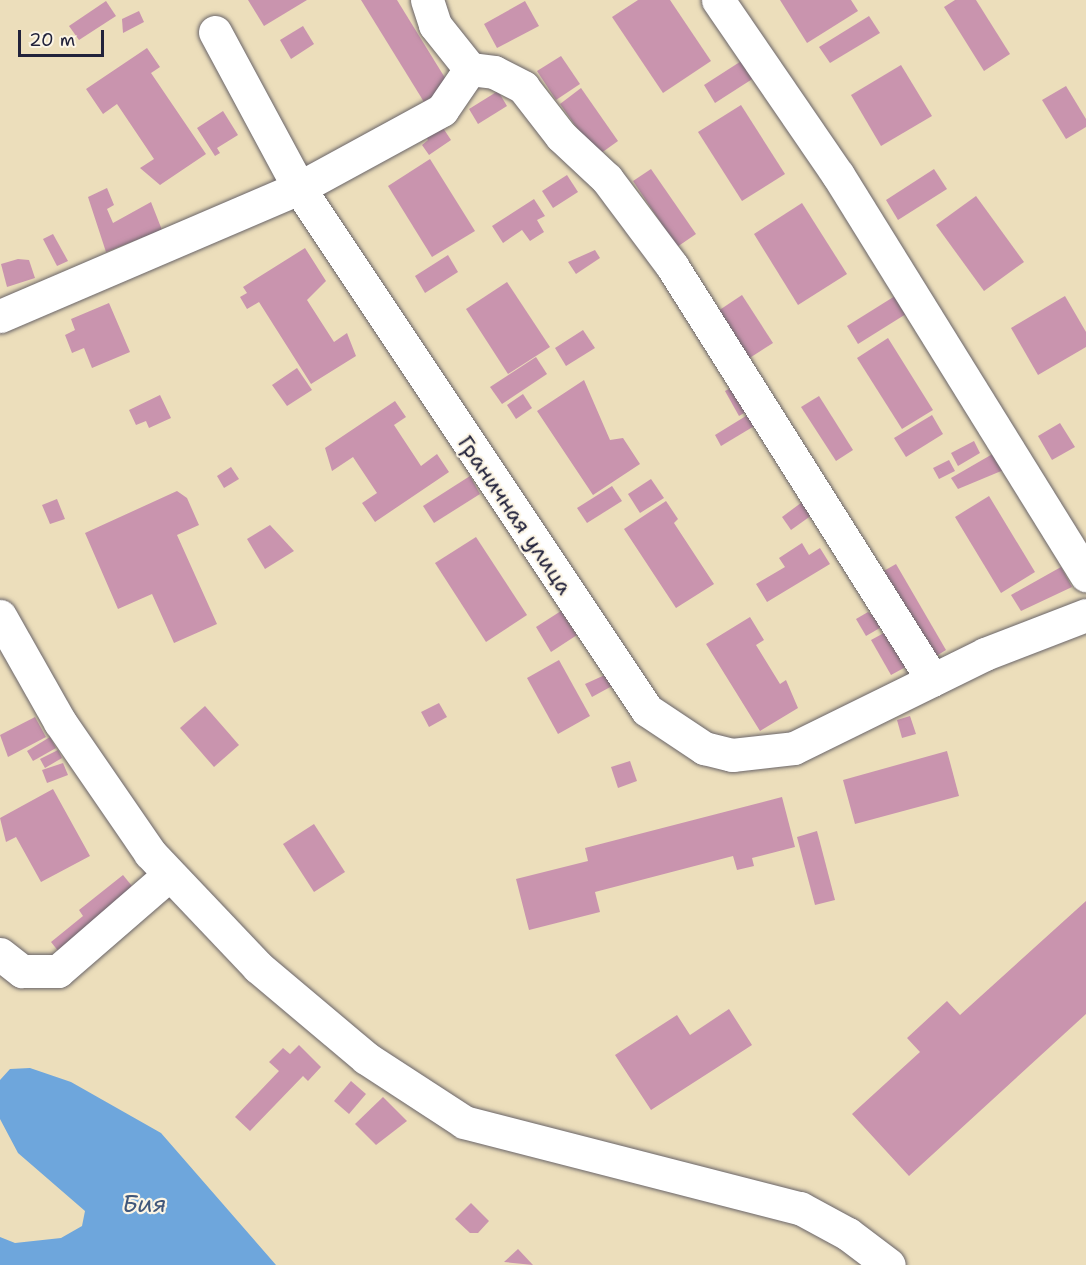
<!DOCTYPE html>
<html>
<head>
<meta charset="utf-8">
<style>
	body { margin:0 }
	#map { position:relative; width:1086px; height:1265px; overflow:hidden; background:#ecdebb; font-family:"Shantell Sans",sans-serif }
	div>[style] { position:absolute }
	.water>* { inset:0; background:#6ea6dc }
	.building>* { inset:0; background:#c994ae }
	.roads { filter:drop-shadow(0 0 2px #696468) drop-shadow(0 0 2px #696468) }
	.minor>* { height:33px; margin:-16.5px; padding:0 16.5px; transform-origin:16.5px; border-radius:16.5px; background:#fff }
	span { translate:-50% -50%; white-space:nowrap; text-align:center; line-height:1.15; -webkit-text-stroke:4.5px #fcf5e5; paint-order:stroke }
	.street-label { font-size:22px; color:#22223b }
	.water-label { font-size:24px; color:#40577b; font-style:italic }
	.scale { position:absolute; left:18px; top:30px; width:86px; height:27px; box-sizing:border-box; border:3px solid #22223b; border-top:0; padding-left:8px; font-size:18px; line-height:21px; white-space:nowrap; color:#22223b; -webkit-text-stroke:4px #fcf5e5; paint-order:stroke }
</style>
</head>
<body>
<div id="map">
	<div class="water">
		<i style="clip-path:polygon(30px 1068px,71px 1082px,161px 1133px,276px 1265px,0 1265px,0 1237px,15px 1243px,61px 1238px,82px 1226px,85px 1211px,18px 1153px,0 1119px,0 1080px,10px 1069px)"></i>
	</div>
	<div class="building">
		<i style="clip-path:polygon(248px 0,307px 0,264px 26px)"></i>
		<i style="clip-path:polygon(361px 0,397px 0,450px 86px,424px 102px)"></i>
		<i style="clip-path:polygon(638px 0,670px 0,711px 61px,663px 93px,612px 17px)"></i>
		<i style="clip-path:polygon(780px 0,851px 0,858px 11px,807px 43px)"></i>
		<i style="clip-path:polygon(955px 0,976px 0,1010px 54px,984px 71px,944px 7px)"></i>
		<i style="clip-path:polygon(106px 1px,116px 16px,79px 40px,69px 26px)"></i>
		<i style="clip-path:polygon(525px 1px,539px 26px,497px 48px,484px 24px)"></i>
		<i style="clip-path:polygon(139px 11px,144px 22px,123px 33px,122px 19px)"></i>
		<i style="clip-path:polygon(869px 16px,880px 33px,830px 63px,819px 47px)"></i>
		<i style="clip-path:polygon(303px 26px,314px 44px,291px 59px,280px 40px)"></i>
		<i style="clip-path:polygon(147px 48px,160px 67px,151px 73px,206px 154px,160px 185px,140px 168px,154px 159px,117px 104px,103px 114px,86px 89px)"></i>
		<i style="clip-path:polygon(561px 56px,580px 84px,556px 100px,537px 71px)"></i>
		<i style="clip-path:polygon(746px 58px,757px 76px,715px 103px,704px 85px)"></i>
		<i style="clip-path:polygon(901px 65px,932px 116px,881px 146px,851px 95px)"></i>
		<i style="clip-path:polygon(1066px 86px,1086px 119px,1086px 127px,1066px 139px,1042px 100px)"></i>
		<i style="clip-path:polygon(581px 88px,618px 141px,597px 156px,560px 104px)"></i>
		<i style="clip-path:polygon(498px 91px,507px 106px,478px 124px,469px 109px)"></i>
		<i style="clip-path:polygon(741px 105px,785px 174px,742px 201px,698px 132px)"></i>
		<i style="clip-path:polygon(223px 111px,238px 135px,217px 148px,220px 153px,215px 156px,197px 128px)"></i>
		<i style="clip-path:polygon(441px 125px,451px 140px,429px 155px,422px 145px,428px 140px,425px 135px)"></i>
		<i style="clip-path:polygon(430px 159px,475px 231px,432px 257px,388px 186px)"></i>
		<i style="clip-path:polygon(651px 169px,696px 234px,677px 247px,633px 181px)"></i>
		<i style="clip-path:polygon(934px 169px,947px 189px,898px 220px,886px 200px)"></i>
		<i style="clip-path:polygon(567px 175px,578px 192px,553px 208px,542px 191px)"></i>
		<i style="clip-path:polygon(107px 188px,114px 205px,107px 209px,113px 223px,151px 202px,162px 230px,106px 252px,88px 197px)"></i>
		<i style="clip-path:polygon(976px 196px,1024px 262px,984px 291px,936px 225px)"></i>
		<i style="clip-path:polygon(534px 199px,545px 216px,537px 220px,544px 232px,530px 241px,522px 230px,503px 243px,492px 226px)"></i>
		<i style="clip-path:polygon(802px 203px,847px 274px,798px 305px,754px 234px)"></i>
		<i style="clip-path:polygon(53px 234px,68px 261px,57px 266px,43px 239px)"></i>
		<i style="clip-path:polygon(305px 248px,326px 281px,307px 300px,334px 342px,347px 333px,356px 356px,311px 384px,259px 302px,247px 309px,240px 297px,247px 293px,243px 287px)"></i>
		<i style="clip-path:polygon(595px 250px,600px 258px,576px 274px,568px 262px)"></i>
		<i style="clip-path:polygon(448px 255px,458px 272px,425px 293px,415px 276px)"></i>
		<i style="clip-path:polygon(18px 259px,29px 260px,35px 278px,7px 287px,1px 264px)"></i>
		<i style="clip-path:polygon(507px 282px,550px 347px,508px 374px,466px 309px)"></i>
		<i style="clip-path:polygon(742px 295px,773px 343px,748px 359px,718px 311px)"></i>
		<i style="clip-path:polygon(895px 296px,906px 314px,858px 344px,847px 326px)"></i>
		<i style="clip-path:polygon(1065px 296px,1086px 332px,1086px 347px,1038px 375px,1011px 328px)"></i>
		<i style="clip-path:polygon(109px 303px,130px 352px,92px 368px,84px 348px,72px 353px,65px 335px,75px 330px,71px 319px)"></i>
		<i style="clip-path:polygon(583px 330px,595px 348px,566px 366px,555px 348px)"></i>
		<i style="clip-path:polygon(888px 338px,933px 410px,902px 429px,857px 358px)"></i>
		<i style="clip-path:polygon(536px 357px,547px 374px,502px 404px,490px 387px)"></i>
		<i style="clip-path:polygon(297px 368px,312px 390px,287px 406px,272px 385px)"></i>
		<i style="clip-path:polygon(584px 380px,610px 440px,623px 438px,640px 464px,593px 495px,537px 411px)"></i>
		<i style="clip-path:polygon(740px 383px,754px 407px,739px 416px,725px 391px)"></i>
		<i style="clip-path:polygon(523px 394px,532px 408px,516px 419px,507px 405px)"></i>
		<i style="clip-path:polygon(160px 395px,171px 418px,149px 428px,146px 421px,136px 425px,129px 410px)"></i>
		<i style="clip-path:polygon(819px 396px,853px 450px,836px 461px,801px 407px)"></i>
		<i style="clip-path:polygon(395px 401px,406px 417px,394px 425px,421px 466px,437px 454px,449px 472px,375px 522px,362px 503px,377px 493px,353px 457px,332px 471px,325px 448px)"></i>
		<i style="clip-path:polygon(754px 411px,761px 422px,721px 446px,715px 435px)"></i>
		<i style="clip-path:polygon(932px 415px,943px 434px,906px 457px,894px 438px)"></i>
		<i style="clip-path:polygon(1060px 423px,1075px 447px,1052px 460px,1038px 436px)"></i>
		<i style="clip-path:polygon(974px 441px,980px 453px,958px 466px,951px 453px)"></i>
		<i style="clip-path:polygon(996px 452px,1006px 469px,958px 489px,951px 478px)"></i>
		<i style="clip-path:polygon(949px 460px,955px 471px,939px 479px,933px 468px)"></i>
		<i style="clip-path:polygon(231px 467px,239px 479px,224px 488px,217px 476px)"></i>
		<i style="clip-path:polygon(470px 476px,480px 494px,434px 523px,423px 506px)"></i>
		<i style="clip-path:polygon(651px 479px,664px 498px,640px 513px,628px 494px)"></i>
		<i style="clip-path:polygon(612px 486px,622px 501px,587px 523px,577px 508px)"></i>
		<i style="clip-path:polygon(177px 491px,187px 498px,199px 525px,177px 535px,217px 624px,174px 643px,152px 594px,118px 609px,85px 533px)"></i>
		<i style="clip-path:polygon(989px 496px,1035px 572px,1001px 593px,955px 517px)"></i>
		<i style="clip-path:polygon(809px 497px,819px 510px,791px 530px,782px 517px)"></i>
		<i style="clip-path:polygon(57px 499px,65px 519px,50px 524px,42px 505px)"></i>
		<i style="clip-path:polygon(666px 501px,678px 519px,674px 523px,714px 584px,676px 608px,624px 529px)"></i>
		<i style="clip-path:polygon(270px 525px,294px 551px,265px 569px,247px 539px)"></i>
		<i style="clip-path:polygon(476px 537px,527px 615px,486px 642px,435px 563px)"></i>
		<i style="clip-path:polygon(802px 543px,809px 555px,820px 548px,830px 564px,767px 602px,756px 584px,785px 567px,779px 558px)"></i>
		<i style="clip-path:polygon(896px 564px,946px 650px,933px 658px,882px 572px)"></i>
		<i style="clip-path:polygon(1061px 567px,1072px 587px,1021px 611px,1011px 595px)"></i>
		<i style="clip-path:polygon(561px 611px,577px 635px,551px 652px,536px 627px)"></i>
		<i style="clip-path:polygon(868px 612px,885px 625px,866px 636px,856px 619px)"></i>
		<i style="clip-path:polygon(750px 617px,764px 640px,756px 645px,780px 684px,786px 680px,798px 708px,760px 731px,706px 644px)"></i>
		<i style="clip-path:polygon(893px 628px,913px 663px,891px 675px,871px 640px)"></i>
		<i style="clip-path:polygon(559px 660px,590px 716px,558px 734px,527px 678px)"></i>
		<i style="clip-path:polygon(607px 674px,612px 686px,592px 697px,585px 684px)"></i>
		<i style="clip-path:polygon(439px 703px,447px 717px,429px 727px,421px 712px)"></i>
		<i style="clip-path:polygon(205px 706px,239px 745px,214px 767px,180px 728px)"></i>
		<i style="clip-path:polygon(910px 716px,916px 734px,902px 738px,897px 720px)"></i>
		<i style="clip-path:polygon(35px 717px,46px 737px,8px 757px,0 735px)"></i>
		<i style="clip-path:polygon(50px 737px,56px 748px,33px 761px,27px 751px)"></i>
		<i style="clip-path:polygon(58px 750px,62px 758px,45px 768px,40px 759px)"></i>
		<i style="clip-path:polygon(947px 751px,959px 796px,855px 824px,843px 780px)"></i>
		<i style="clip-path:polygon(630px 761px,637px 781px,618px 788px,611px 767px)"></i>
		<i style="clip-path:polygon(63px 763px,68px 775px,47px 783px,42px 770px)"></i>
		<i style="clip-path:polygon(53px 789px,90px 856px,41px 882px,16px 837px,6px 842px,0 818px)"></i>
		<i style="clip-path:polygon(782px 797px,795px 847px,752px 858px,754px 866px,737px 870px,733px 856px,595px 892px,600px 912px,529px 930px,516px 879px,588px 861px,585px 848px)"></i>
		<i style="clip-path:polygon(314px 824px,345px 872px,314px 892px,283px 844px)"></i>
		<i style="clip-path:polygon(817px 831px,835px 900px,815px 905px,797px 837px)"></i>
		<i style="clip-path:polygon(123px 875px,136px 891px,59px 952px,51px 942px,83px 916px,79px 910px)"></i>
		<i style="clip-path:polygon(1086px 901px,1086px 1014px,909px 1176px,852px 1114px,920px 1052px,907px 1038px,947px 1001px,960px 1015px)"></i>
		<i style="clip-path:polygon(729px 1009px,752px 1045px,651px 1110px,615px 1055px,677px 1015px,690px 1035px)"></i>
		<i style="clip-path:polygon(299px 1045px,321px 1067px,308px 1081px,303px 1076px,250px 1131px,235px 1117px,279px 1071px,269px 1062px,283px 1048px,290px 1054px)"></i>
		<i style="clip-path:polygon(351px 1081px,366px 1094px,349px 1114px,334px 1101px)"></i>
		<i style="clip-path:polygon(383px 1097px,407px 1121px,376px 1145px,355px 1124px)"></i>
		<i style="clip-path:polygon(471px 1203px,489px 1221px,478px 1233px,470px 1233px,455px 1219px)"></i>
		<i style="clip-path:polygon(518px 1249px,533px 1265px,504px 1262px)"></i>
	</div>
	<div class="roads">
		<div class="minor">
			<i style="left:427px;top:0;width:26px;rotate:72deg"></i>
			<i style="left:435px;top:25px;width:56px;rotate:51.5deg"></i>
			<i style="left:718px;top:0;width:212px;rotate:55.6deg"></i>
			<i style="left:838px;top:175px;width:471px;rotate:58.2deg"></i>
			<i style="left:215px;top:32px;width:177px;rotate:61.7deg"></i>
			<i style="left:299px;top:188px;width:163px;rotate:-28.6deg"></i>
			<i style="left:442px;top:110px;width:50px;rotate:-55.7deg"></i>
			<i style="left:470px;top:69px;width:24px;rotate:7deg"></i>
			<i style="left:494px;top:72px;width:33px;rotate:27deg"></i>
			<i style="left:523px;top:87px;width:62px;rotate:52.2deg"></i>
			<i style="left:561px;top:136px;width:63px;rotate:43.1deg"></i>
			<i style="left:607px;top:179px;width:109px;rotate:53.2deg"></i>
			<i style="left:672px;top:266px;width:489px;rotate:57.8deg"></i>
			<i style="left:0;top:316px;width:325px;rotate:-23.2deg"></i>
			<i style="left:299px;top:188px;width:627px;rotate:56.31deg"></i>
			<i style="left:647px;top:710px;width:69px;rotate:33.7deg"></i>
			<i style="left:704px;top:748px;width:29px;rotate:14deg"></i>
			<i style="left:732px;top:755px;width:62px;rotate:-6.4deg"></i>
			<i style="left:794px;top:748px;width:213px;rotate:-26.2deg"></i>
			<i style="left:985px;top:654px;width:108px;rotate:-21.1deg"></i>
			<i style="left:0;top:616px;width:122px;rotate:60.5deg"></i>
			<i style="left:60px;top:722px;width:159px;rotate:55.5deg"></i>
			<i style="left:150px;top:853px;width:157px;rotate:46.5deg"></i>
			<i style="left:258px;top:967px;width:141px;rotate:40.1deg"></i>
			<i style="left:366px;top:1058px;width:117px;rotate:33.1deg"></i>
			<i style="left:464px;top:1122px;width:347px;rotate:14.4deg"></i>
			<i style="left:800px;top:1208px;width:55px;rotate:28.4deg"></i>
			<i style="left:848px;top:1234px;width:51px;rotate:37.1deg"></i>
			<i style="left:0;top:954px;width:28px;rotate:38deg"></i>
			<i style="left:22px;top:971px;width:36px"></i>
			<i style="left:58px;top:971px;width:147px;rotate:-40.9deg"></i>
		</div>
	</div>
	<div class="street-label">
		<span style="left:515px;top:515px;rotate:56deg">Граничная улица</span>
	</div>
	<div class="water-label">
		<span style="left:144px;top:1205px">Бия</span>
	</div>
	<div class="scale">20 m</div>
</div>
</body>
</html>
